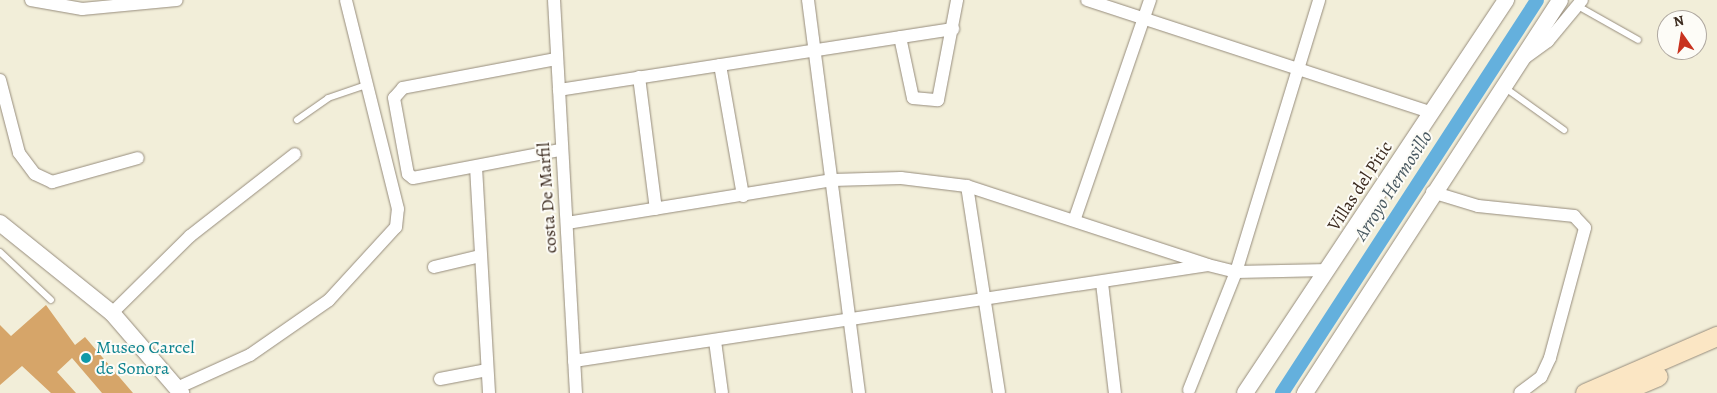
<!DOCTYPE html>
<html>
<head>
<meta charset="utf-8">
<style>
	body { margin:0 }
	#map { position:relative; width:1717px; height:393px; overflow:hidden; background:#f2eed9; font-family:Alegreya,serif }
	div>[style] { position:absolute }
	.canal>* { height:14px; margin:-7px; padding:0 7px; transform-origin:7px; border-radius:7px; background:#64b0dd }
	.building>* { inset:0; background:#d6a569 }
	.roads { filter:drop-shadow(0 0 1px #968c7c) drop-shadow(0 0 1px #968c7c) }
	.service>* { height:6px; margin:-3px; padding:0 3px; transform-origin:3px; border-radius:3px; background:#fff }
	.minor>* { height:12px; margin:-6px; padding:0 6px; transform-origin:6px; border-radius:6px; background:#fff }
	.tertiary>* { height:16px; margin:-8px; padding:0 8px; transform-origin:8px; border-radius:8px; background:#fff }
	.secondary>* { height:19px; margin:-9.5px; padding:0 9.5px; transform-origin:9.5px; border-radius:9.5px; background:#fbe6c4 }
	.dots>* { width:14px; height:14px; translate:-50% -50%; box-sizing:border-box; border:2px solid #fdfcf7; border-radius:50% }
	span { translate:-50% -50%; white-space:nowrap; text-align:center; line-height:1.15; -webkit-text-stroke:4px #fdfcf7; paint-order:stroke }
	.street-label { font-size:18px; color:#3b2a1e }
	.culture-label { font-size:18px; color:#0d838f }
	.left { translate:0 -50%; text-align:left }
	.water-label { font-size:19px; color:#495961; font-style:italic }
	.north { position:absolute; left:1657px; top:10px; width:50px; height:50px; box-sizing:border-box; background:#fdfcf7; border:1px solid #afa8a0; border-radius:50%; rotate:347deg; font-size:14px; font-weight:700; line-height:20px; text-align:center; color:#3b2a1e }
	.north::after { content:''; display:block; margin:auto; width:18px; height:22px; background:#c8321e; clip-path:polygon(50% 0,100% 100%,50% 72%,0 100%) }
</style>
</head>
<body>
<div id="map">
	<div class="canal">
		<i style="left:1282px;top:393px;width:468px;rotate:-57deg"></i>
	</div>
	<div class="building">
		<i style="clip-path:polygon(46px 305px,75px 345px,85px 337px,133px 393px,102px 393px,72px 358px,57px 372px,76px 393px,51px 393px,22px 366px,0 385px,0 325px,11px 336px)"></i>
	</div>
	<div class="roads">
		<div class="service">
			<i style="left:1578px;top:6px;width:69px;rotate:29.5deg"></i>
			<i style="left:1504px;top:87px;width:74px;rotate:35.6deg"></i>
			<i style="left:297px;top:120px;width:38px;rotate:-35deg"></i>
			<i style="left:328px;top:98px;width:43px;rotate:-18.9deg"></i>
			<i style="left:0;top:252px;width:70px;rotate:43.3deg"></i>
		</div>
		<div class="minor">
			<i style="left:31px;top:0;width:52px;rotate:10deg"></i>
			<i style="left:82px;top:9px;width:95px;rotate:-5.4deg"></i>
			<i style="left:554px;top:0;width:394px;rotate:86.8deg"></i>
			<i style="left:808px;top:0;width:396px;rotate:82.6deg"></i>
			<i style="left:1087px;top:0;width:363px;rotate:18.1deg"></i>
			<i style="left:900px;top:37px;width:62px;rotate:78deg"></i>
			<i style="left:913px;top:98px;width:25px;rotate:5deg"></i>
			<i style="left:938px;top:100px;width:102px;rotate:-79.2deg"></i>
			<i style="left:556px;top:59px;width:156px;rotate:169.3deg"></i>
			<i style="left:403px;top:88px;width:13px;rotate:132deg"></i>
			<i style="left:394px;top:98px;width:77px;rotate:79.6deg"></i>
			<i style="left:408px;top:174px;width:6px;rotate:39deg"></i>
			<i style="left:413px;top:178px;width:150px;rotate:-10.8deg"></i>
			<i style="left:1522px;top:60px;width:32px;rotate:-36deg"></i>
			<i style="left:1548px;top:41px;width:53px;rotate:-50.3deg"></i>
			<i style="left:720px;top:65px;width:133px;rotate:80deg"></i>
			<i style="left:639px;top:77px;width:133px;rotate:82.7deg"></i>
			<i style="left:0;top:80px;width:75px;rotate:75.4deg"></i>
			<i style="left:19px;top:153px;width:26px;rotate:53deg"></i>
			<i style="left:35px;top:174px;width:19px;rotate:25deg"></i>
			<i style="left:52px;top:182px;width:89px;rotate:-15.6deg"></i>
			<i style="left:559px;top:90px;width:399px;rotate:-8.8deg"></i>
			<i style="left:476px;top:167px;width:226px;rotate:86.7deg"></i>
			<i style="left:967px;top:186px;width:209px;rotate:81.2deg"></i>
			<i style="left:1432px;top:192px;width:48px;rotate:16.9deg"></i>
			<i style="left:1478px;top:206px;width:97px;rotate:5.9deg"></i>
			<i style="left:1574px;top:216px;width:16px;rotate:47deg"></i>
			<i style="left:1585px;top:228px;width:135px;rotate:105.1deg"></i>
			<i style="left:1550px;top:358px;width:21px;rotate:115deg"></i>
			<i style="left:1541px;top:377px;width:26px;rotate:143deg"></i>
			<i style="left:1075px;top:218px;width:231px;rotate:-71deg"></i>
			<i style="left:567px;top:223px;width:269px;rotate:-9.2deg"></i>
			<i style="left:833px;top:180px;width:68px;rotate:-1.7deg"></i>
			<i style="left:901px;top:178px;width:66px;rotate:6.9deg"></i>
			<i style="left:967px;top:186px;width:251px;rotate:18.1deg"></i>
			<i style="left:434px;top:267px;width:47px;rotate:-13.4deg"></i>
			<i style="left:1102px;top:283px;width:111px;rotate:83.3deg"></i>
			<i style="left:112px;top:313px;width:110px;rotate:-44.6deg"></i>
			<i style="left:190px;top:236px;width:133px;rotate:-38deg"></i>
			<i style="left:715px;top:341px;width:52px;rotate:82.3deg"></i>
			<i style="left:574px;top:361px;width:641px;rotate:-8.61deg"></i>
			<i style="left:1208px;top:265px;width:29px;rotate:14deg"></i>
			<i style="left:1236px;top:272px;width:92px;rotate:-1.2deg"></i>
			<i style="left:440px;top:379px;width:48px;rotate:-10.8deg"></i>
			<i style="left:177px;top:388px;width:80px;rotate:-24.3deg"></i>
			<i style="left:250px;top:355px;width:96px;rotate:-34.8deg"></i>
			<i style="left:329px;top:300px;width:99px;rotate:-47.5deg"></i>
			<i style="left:396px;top:227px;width:18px;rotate:-84deg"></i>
			<i style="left:398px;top:209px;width:215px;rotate:-104deg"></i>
			<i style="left:1189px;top:390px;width:127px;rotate:-68.3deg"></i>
			<i style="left:1236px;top:272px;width:284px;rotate:-73deg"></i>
		</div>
		<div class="tertiary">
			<i style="left:0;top:223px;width:144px;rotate:38.8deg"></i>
			<i style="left:112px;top:313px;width:106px;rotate:49.2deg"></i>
			<i style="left:1245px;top:393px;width:472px;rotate:-56.4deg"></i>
			<i style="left:1305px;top:393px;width:468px;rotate:-57deg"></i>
		</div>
		<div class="secondary">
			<i style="left:1585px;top:393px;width:144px;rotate:-23.4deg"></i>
			<i style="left:1618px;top:393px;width:43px;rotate:-23deg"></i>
		</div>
	</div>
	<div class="dots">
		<i style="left:86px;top:358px;background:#0f9aa8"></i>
	</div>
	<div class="street-label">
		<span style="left:1360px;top:186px;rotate:-57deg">Villas del Pitic</span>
		<span style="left:547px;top:198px;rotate:-94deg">costa De Marfil</span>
	</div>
	<div class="culture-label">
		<span class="left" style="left:96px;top:358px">Museo Carcel<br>de Sonora</span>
	</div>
	<div class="water-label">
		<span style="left:1394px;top:186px;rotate:-57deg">Arroyo Hermosillo</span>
	</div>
	<div class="north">N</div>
</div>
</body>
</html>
